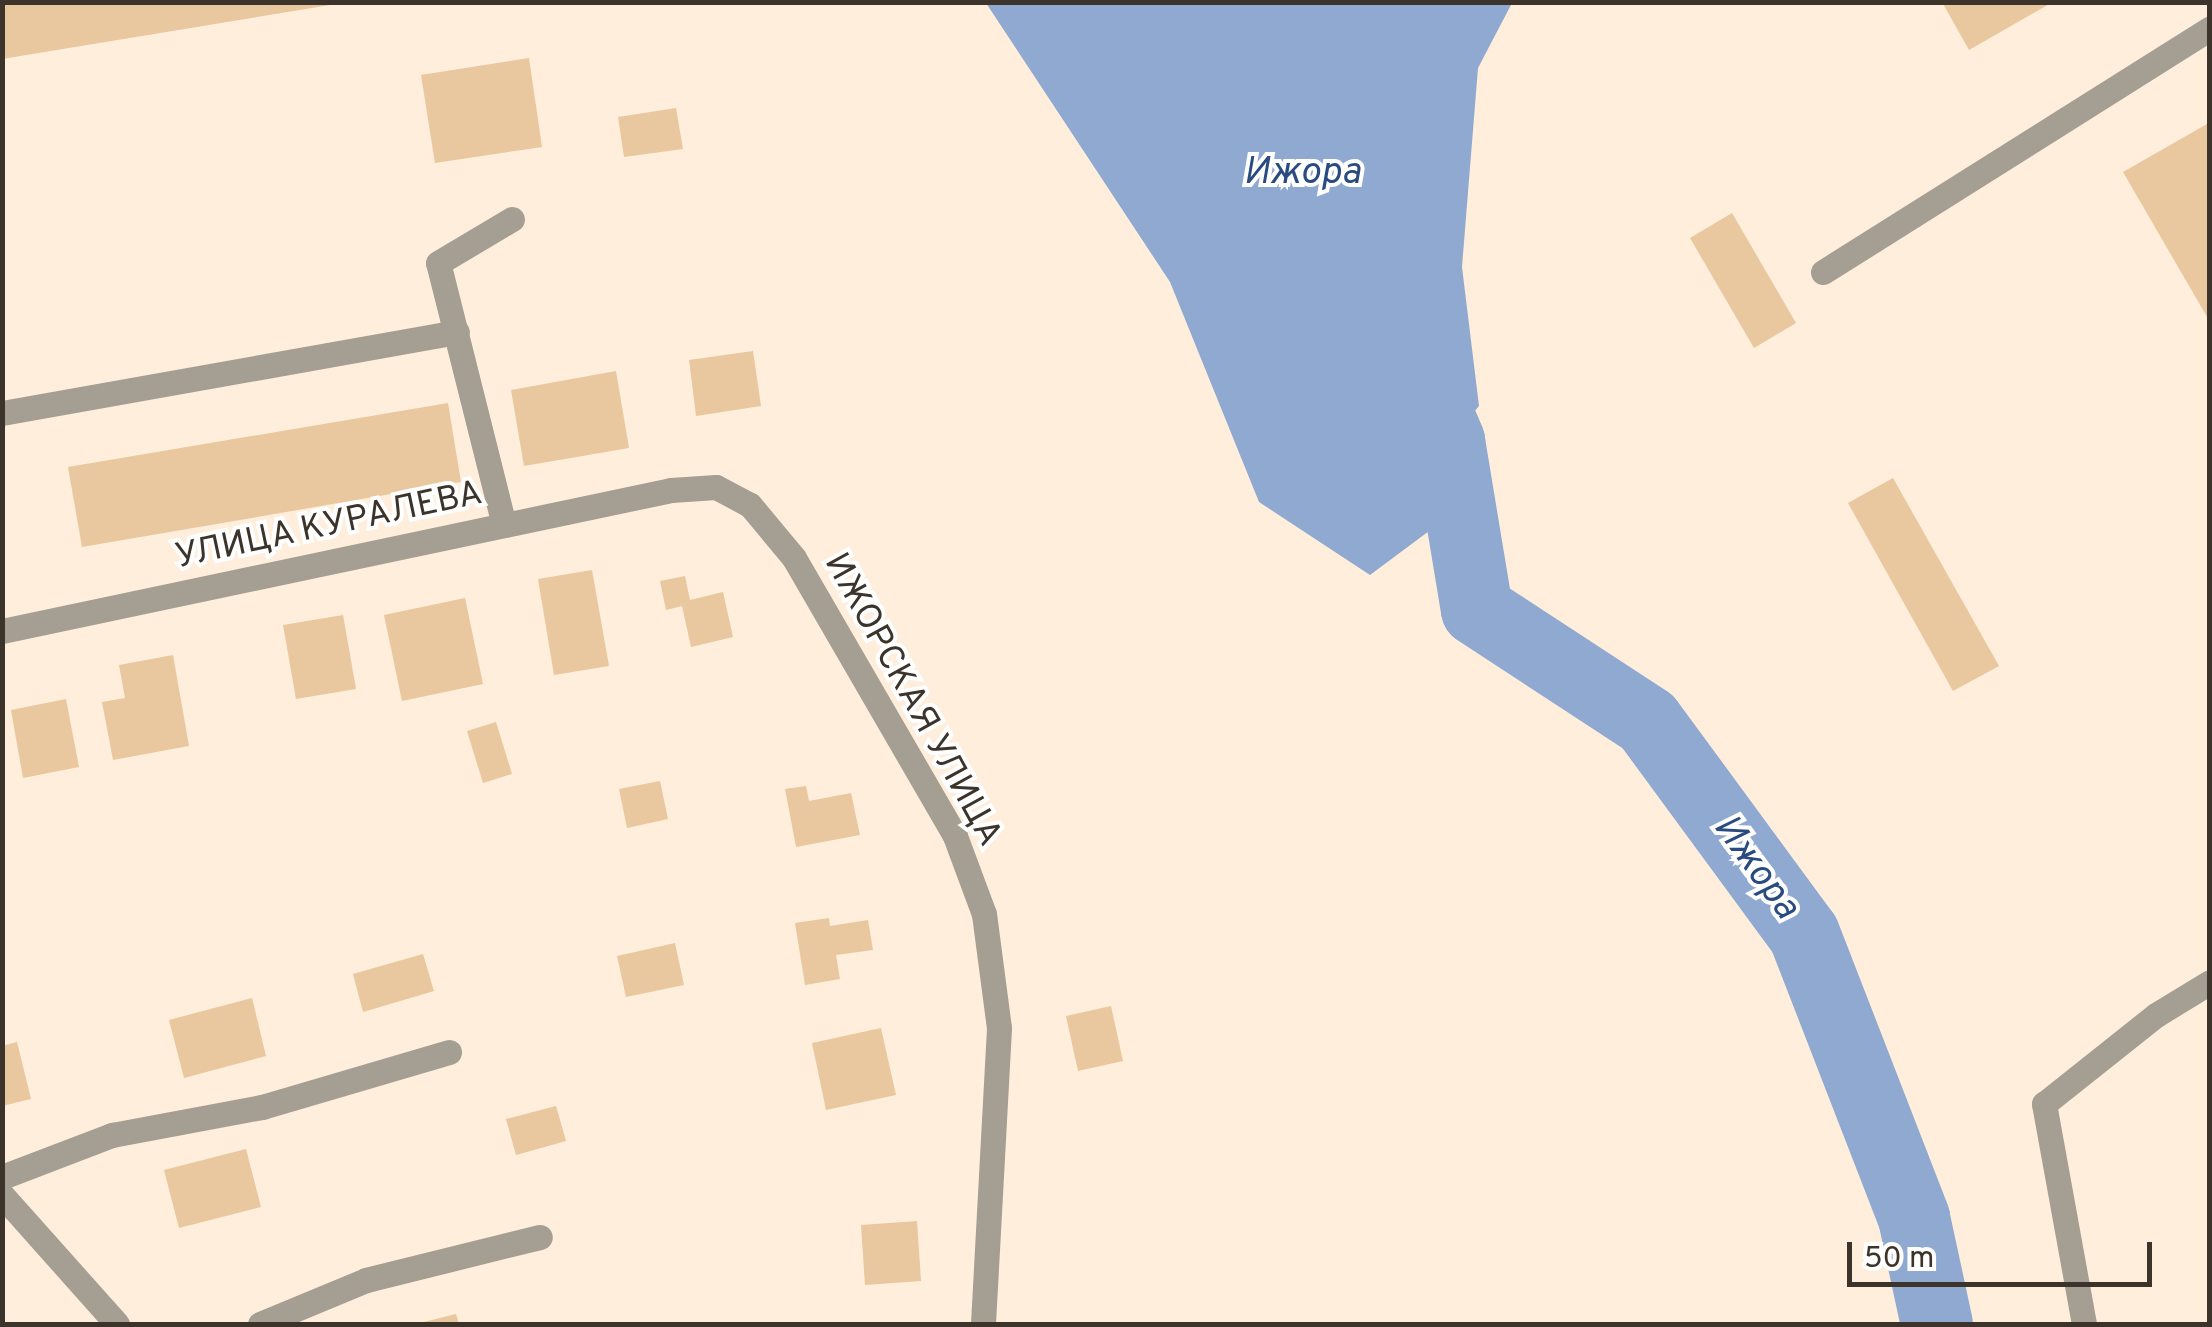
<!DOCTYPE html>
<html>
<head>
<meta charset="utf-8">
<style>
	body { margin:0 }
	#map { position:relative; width:2212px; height:1327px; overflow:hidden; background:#feeedb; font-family:Overpass,sans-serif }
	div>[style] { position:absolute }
	.water>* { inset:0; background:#8fa9d1 }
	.river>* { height:72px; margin:-36px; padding:0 36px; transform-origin:36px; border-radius:36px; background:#8fa9d1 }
	.building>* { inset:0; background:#e9c79f }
	.minor>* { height:25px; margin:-12.5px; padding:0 12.5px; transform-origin:12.5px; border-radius:12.5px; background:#a49e93 }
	span { translate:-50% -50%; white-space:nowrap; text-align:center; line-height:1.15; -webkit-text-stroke:8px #fff; paint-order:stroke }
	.street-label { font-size:35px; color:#3c342b }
	.water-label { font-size:38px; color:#2a4b7f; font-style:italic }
	.frame { position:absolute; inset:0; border:5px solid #3c342b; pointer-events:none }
	.scale { position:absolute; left:1847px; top:1242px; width:305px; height:45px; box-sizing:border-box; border:5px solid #3c342b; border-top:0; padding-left:12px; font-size:30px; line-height:35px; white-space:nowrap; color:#3c342b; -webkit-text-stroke:8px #fff; paint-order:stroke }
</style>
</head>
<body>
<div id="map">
	<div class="water">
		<i style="clip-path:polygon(986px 3px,1512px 3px,1478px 68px,1462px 267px,1479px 406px,1449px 441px,1464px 505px,1370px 575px,1259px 502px,1170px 282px)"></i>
	</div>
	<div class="river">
		<i style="left:1436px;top:410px;width:34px;rotate:67deg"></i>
		<i style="left:1449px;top:441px;width:171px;rotate:80.6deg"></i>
		<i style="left:1477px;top:610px;width:204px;rotate:33.2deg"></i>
		<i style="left:1648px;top:722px;width:263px;rotate:53.7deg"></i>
		<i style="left:1804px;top:934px;width:305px;rotate:68.8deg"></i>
		<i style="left:1914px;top:1218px;width:108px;rotate:77.8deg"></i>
	</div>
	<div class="building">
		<i style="clip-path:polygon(2px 2px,330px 2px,330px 5px,2px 59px)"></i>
		<i style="clip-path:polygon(1942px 2px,2053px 2px,1969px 50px)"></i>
		<i style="clip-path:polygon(529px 58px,542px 147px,435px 163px,421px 75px)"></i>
		<i style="clip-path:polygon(676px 108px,683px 149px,624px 157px,618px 117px)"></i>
		<i style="clip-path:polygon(2207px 124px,2210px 129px,2210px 322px,2123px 172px)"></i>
		<i style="clip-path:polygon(1732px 213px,1796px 323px,1754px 348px,1690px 238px)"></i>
		<i style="clip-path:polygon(753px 351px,761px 406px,696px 416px,689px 360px)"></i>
		<i style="clip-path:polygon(616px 371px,629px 448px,524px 466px,511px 390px)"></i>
		<i style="clip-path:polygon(448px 403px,461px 482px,82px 547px,68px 467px)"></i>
		<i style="clip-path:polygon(1893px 478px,1999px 666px,1953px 691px,1848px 503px)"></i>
		<i style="clip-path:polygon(592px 570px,609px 666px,554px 675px,538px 579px)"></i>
		<i style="clip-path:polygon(685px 576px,690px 600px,723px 592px,733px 637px,691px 647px,682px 606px,666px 610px,660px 581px)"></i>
		<i style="clip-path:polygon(465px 598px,483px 684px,402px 701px,384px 615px)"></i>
		<i style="clip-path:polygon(343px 615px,356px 689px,296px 699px,283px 625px)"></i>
		<i style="clip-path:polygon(173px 655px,189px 746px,113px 760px,102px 702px,125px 698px,119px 665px)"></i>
		<i style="clip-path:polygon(66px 699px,79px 767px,23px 778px,11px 710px)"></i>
		<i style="clip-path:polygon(496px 722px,512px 774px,483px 783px,467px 731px)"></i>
		<i style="clip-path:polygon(660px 781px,668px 819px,627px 828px,619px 789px)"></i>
		<i style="clip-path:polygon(806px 786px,809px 801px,851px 793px,860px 835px,796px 847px,785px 789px)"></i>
		<i style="clip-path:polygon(829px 918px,830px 926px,868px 920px,873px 950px,836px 955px,840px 979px,805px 985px,795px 923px)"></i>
		<i style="clip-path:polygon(675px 943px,684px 985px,626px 997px,617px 956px)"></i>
		<i style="clip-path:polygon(423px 954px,434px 991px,363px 1012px,353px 974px)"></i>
		<i style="clip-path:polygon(252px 998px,266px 1056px,184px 1078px,169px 1020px)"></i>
		<i style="clip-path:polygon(1111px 1006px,1123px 1061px,1078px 1071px,1066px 1016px)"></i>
		<i style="clip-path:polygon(881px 1028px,896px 1095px,826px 1110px,812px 1043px)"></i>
		<i style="clip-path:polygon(17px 1042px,31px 1099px,2px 1106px,2px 1046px)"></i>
		<i style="clip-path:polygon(556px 1106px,566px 1141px,516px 1155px,506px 1119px)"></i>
		<i style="clip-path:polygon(246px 1149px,261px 1207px,179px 1228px,164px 1170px)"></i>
		<i style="clip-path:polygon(917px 1221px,921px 1281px,865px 1285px,861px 1225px)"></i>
		<i style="clip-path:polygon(456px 1314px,459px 1324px,420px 1324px,420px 1323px)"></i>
	</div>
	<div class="minor">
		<i style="left:1823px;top:272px;width:457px;rotate:-32.2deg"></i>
		<i style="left:2px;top:413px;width:462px;rotate:-10.1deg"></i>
		<i style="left:504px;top:525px;width:270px;rotate:-104.1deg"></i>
		<i style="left:438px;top:263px;width:86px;rotate:-30.7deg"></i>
		<i style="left:2px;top:631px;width:684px;rotate:-11.9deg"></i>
		<i style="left:671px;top:490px;width:45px;rotate:-3.8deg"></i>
		<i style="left:716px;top:487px;width:38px;rotate:28deg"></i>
		<i style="left:750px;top:505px;width:69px;rotate:50.3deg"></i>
		<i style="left:794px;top:558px;width:321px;rotate:59.9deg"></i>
		<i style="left:955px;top:836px;width:83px;rotate:69.6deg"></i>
		<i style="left:984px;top:914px;width:115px;rotate:82.5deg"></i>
		<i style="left:999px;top:1028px;width:296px;rotate:93.1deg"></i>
		<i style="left:2px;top:1177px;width:118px;rotate:-20.9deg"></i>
		<i style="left:112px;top:1135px;width:153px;rotate:-10.6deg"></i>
		<i style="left:262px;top:1107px;width:195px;rotate:-16.4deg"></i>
		<i style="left:2px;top:1195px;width:173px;rotate:48.3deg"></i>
		<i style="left:260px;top:1324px;width:115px;rotate:-22.5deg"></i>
		<i style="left:366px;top:1280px;width:179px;rotate:-13.9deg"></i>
		<i style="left:2084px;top:1324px;width:224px;rotate:-100.3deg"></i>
		<i style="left:2044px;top:1104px;width:143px;rotate:-38.5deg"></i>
		<i style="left:2156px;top:1015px;width:63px;rotate:-31.4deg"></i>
	</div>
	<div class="street-label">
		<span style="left:329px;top:526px;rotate:-12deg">УЛИЦА КУРАЛЕВА</span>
		<span style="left:912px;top:700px;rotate:61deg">ИЖОРСКАЯ УЛИЦА</span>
	</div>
	<div class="water-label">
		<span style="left:1302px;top:174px">Ижора</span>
		<span style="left:1755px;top:868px;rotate:54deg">Ижора</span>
	</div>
	<div class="frame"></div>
	<div class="scale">50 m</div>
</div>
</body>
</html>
